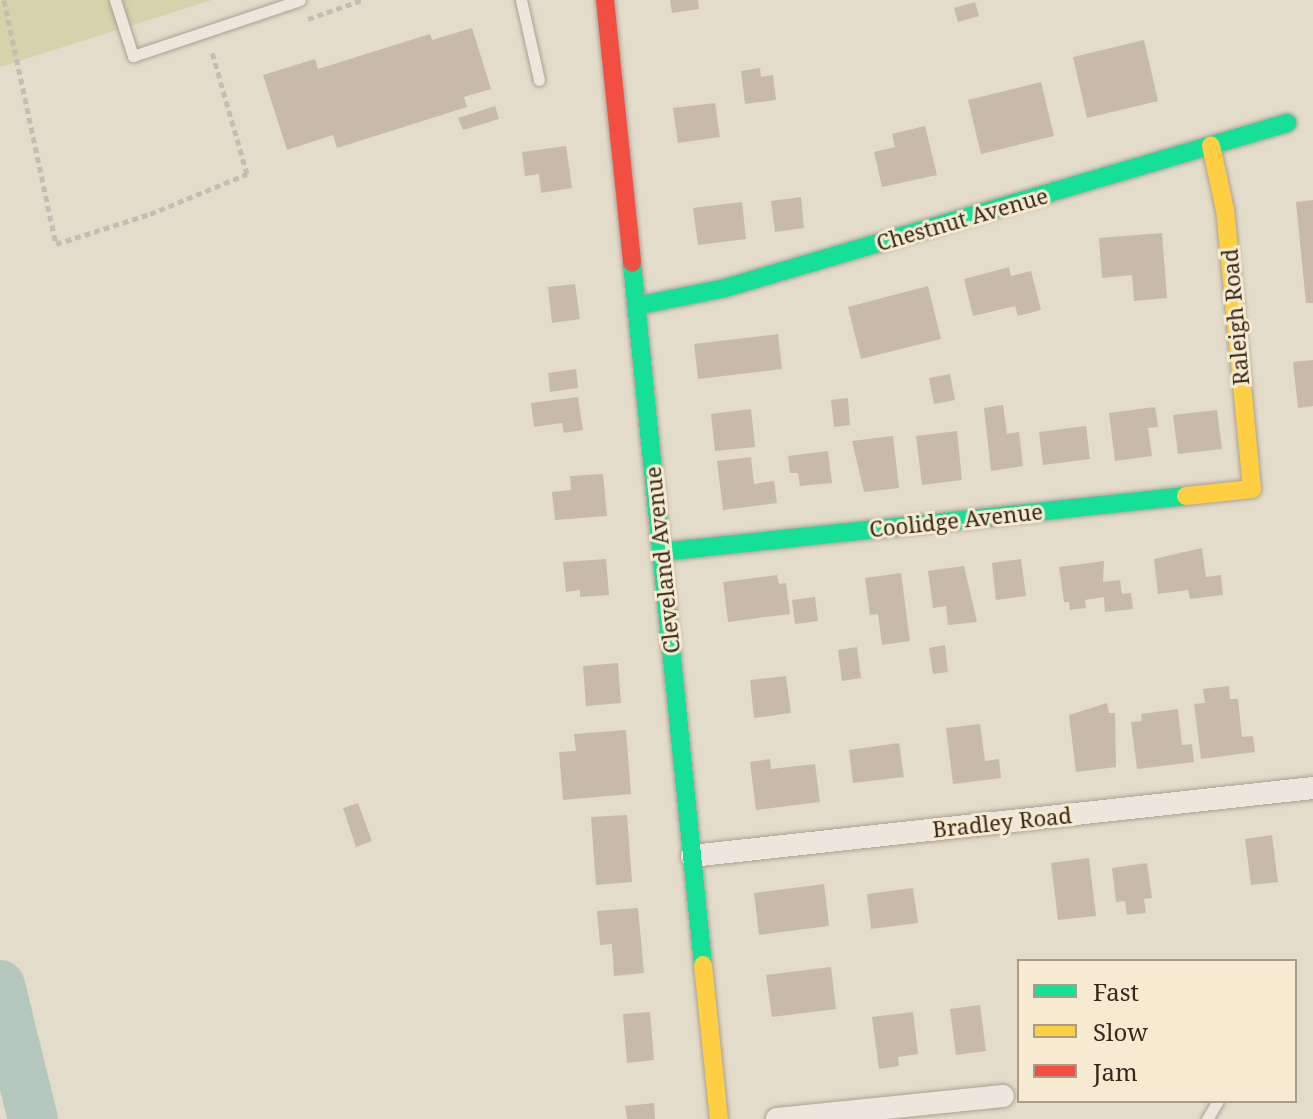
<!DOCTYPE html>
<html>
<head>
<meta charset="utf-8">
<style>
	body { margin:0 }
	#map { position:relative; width:1313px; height:1119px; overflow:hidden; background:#e4dcca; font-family:"Noto Serif",serif }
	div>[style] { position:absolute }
	.green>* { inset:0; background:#d4d3ac }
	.river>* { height:50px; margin:-25px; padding:0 25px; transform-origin:25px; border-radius:25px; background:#b6c8bd }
	.building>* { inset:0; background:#c7baab }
	.path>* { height:5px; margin-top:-2.5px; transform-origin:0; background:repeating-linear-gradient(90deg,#c4bdb3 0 6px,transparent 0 10px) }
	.roads { filter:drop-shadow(0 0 2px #a9a194) drop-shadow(0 0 2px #a9a194) }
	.lane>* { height:11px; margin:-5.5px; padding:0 5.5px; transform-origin:5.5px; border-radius:5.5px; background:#ece6dc }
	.street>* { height:22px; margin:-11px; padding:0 11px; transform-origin:11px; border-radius:11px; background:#ece6dc }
	.fast>* { height:18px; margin:-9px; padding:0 9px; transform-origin:9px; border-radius:9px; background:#16e098 }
	.slow>* { height:18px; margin:-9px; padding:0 9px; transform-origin:9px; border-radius:9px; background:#ffcf43 }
	.jam>* { height:18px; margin:-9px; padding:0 9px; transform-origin:9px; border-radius:9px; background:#f24e42 }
	span { translate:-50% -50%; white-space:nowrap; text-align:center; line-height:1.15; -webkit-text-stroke:6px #f6ead0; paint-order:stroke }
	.street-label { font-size:22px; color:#37291c }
	.legend { position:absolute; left:1017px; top:959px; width:280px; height:144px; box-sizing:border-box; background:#f6ead0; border:2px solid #aa9d88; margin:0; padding:10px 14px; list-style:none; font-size:24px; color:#37291c }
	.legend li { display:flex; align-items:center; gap:16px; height:40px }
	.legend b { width:40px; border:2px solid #aa9d88 }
</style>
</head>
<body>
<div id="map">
	<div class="green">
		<i style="clip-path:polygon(0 0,212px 0,0 67px)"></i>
	</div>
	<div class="river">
		<i style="left:0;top:985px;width:138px;rotate:76.2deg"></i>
	</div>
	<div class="building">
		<i style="clip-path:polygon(670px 0,698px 0,699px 9px,672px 13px)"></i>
		<i style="clip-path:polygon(975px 2px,979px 16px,958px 22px,954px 8px)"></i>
		<i style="clip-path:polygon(472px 28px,491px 89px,464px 97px,467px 107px,337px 148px,333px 135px,287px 150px,263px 75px,315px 59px,318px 69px,430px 34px,432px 40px)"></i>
		<i style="clip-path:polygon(1144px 40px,1158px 101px,1087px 118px,1073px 57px)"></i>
		<i style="clip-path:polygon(760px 68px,761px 77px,773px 75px,776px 100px,745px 104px,741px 71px)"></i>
		<i style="clip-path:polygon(1041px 82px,1054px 136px,981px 154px,968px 100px)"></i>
		<i style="clip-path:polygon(715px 103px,720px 137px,678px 143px,673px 108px)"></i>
		<i style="clip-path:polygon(495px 106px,499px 119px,463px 130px,458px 118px)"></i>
		<i style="clip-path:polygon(925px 126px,937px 175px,882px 187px,874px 152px,895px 147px,892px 134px)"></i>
		<i style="clip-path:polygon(566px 146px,572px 188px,541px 193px,539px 174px,525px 176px,522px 152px)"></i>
		<i style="clip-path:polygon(801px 197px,804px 228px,775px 232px,771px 201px)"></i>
		<i style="clip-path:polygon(1313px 200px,1313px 303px,1306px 303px,1296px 202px)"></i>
		<i style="clip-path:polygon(742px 202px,746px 239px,698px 245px,693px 208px)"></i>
		<i style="clip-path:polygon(1162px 233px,1167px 298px,1134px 301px,1132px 275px,1102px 278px,1099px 238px)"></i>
		<i style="clip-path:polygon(1009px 267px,1011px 276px,1031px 271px,1041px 310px,1018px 316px,1015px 306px,973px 316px,964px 279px)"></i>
		<i style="clip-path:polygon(575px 284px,580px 319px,552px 323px,548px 287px)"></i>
		<i style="clip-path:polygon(928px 286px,941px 339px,861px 359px,848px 307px)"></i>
		<i style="clip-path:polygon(778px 334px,782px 369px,698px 379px,694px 344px)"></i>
		<i style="clip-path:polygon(1313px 360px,1313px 406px,1298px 408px,1293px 362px)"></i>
		<i style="clip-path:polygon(576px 369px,578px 388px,550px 392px,548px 373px)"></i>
		<i style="clip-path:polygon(950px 374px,955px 400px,934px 404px,929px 378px)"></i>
		<i style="clip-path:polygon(578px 397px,583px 430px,564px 433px,562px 423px,534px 427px,531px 403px)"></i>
		<i style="clip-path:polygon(848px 398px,850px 425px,834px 427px,831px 400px)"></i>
		<i style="clip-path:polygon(1003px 405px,1007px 434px,1019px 432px,1023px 466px,991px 471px,984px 408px)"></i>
		<i style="clip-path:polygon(1155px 407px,1158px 427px,1148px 428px,1152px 456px,1115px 461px,1109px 413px)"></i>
		<i style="clip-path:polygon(751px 409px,755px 447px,715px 451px,711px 414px)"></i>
		<i style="clip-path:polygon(1217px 410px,1222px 449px,1178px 454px,1173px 415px)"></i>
		<i style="clip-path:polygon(1086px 426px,1090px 459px,1043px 465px,1039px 432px)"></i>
		<i style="clip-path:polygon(957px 431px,962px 480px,922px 485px,916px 436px)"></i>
		<i style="clip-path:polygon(893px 436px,899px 488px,864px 492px,852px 441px)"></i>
		<i style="clip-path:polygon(828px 451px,832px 483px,800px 486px,798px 473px,790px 473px,788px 456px)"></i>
		<i style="clip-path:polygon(751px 457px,754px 484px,774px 481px,777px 503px,723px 510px,717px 461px)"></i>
		<i style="clip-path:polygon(603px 474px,607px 516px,555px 520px,552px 492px,571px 490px,570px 476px)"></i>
		<i style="clip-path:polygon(1202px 548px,1206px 577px,1221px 575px,1223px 595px,1190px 599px,1188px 590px,1158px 594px,1154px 559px)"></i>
		<i style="clip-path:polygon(606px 559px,609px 595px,580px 597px,580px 590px,566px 592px,563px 562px)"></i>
		<i style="clip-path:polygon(1021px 559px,1026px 596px,996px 600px,992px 563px)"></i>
		<i style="clip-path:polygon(1104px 561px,1103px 582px,1120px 580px,1122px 594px,1131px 593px,1133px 609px,1105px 612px,1104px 597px,1085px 600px,1086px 608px,1070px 610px,1069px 602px,1064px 602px,1059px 567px)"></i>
		<i style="clip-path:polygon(964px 566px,977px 622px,948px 625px,946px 606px,933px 608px,928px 571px)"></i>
		<i style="clip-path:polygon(901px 573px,910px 641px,882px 645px,878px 614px,870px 615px,865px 578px)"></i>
		<i style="clip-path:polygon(777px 575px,779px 584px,786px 583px,790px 614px,728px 622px,723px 582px)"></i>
		<i style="clip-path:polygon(815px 597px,818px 621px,795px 624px,792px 600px)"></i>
		<i style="clip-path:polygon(945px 645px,948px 672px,933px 674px,929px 648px)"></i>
		<i style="clip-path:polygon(857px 647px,861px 678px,842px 681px,838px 650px)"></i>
		<i style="clip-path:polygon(618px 663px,621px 703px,586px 706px,583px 666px)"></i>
		<i style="clip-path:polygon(786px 676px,791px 713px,754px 718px,750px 680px)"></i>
		<i style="clip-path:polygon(1229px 686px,1230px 699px,1238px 699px,1242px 737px,1253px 736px,1255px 752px,1201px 759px,1194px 704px,1205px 703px,1203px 689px)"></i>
		<i style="clip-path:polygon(1107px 703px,1109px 713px,1115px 713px,1116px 767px,1076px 772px,1069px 715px)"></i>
		<i style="clip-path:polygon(1178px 709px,1182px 745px,1192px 744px,1194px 762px,1137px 769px,1131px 722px,1142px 721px,1141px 714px)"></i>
		<i style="clip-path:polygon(980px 724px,985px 761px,999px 759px,1001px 778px,953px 784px,946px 728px)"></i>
		<i style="clip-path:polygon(626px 730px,631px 794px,563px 800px,559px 752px,576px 751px,574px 734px)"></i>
		<i style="clip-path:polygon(899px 743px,904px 777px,853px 783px,849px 750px)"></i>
		<i style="clip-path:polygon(770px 759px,771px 769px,815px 764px,820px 802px,756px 810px,750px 762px)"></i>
		<i style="clip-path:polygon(358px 803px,372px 841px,356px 847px,343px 808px)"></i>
		<i style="clip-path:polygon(627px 815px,632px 882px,596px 885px,591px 817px)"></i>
		<i style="clip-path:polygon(1272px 835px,1278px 882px,1251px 885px,1245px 839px)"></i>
		<i style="clip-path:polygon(1089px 858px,1096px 916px,1058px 920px,1051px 863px)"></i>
		<i style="clip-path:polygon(1147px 863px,1152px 898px,1144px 899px,1146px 913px,1127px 915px,1125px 901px,1116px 902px,1112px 868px)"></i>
		<i style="clip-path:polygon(824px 884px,829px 926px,759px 935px,754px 893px)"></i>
		<i style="clip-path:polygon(913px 888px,918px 923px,871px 929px,867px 894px)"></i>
		<i style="clip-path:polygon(638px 908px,644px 973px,614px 976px,612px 944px,600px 945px,597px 911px)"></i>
		<i style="clip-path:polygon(831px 967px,836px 1009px,772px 1017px,766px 975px)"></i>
		<i style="clip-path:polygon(980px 1005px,986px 1051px,956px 1055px,950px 1009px)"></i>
		<i style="clip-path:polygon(650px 1012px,654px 1060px,627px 1063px,623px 1014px)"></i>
		<i style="clip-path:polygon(913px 1012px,918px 1054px,898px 1057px,899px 1066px,879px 1069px,872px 1017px)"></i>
		<i style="clip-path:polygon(654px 1103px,655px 1119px,627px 1119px,625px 1106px)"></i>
	</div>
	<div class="path">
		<i style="left:4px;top:0;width:249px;rotate:78deg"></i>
		<i style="left:56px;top:244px;width:99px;rotate:-17.7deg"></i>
		<i style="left:150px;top:214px;width:105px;rotate:-22.4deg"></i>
		<i style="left:247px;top:174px;width:127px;rotate:-106deg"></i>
		<i style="left:308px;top:19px;width:57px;rotate:-19.4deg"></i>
	</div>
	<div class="roads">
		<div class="lane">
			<i style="left:115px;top:0;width:59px;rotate:72.2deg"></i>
			<i style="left:133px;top:56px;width:176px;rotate:-18.5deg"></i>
			<i style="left:521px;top:0;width:82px;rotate:77.3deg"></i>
			<i style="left:1207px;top:1119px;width:21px;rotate:-59deg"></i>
		</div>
		<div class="street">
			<i style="left:692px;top:856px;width:625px;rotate:-6.25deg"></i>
			<i style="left:777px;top:1119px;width:227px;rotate:-5.8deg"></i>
		</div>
		<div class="fast">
			<i style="left:632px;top:263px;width:706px;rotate:84.22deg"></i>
			<i style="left:636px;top:306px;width:91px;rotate:-11.4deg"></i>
			<i style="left:725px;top:288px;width:586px;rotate:-16.36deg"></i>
			<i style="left:661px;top:552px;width:528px;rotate:-6.09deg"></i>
		</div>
		<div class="slow">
			<i style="left:1186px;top:496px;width:66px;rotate:-6.1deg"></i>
			<i style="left:1252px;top:489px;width:280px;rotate:-95.5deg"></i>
			<i style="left:1225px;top:210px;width:66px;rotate:-102.3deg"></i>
			<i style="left:703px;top:965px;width:155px;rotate:84.1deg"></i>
		</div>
		<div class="jam">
			<i style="left:605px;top:0;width:264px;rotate:84.1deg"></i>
		</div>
	</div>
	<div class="street-label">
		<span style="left:962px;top:219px;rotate:-16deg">Chestnut Avenue</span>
		<span style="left:1235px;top:317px;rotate:-95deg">Raleigh Road</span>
		<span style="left:956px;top:520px;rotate:-6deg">Coolidge Avenue</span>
		<span style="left:662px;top:560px;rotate:-96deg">Cleveland Avenue</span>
		<span style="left:1002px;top:822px;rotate:-6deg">Bradley Road</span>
	</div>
	<ul class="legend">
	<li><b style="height:10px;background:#16e098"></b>Fast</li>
	<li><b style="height:10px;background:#ffcf43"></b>Slow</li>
	<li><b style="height:10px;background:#f24e42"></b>Jam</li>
	</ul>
</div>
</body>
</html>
